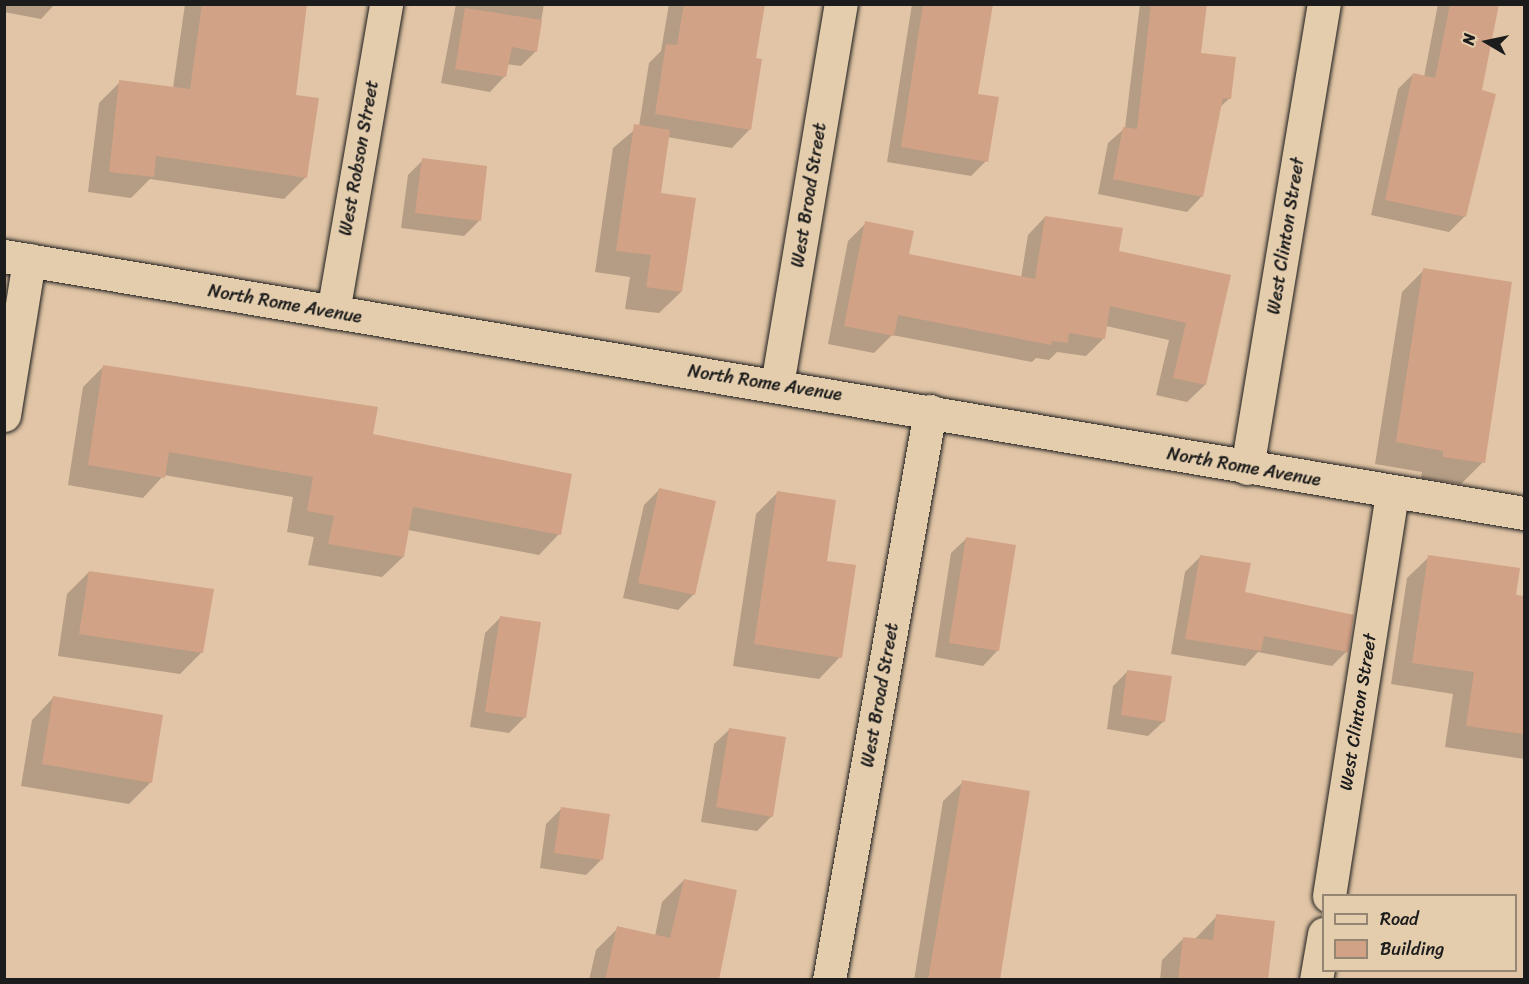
<!DOCTYPE html>
<html>
<head>
<meta charset="utf-8">
<style>
	body { margin:0 }
	#map { position:relative; width:1529px; height:984px; overflow:hidden; background:#e1c5a6; font-family:Sriracha,sans-serif }
	div>[style] { position:absolute }
	.shadow>* { inset:0; background:#0003 }
	.building>* { inset:0; background:#d2a286 }
	.roads { filter:drop-shadow(0 0 2px #1c1c1c) drop-shadow(0 0 2px #1c1c1c) }
	.minor>* { height:33px; margin:-16.5px; padding:0 16.5px; transform-origin:16.5px; border-radius:16.5px; background:#e4cdad }
	.tertiary>* { height:33px; margin:-16.5px; padding:0 16.5px; transform-origin:16.5px; border-radius:16.5px; background:#e4cdad }
	span { translate:-50% -50%; white-space:nowrap; text-align:center; line-height:1.15; -webkit-text-stroke:4.5px #e4cdad; paint-order:stroke }
	.street-label { font-size:18px; color:#1c1c1c }
	.frame { position:absolute; inset:0; border:6px solid #1c1c1c; pointer-events:none }
	.legend { position:absolute; left:1322px; top:894px; width:195px; height:78px; box-sizing:border-box; background:#e4cdad; border:2px solid #948673; margin:0; padding:8px 10px; list-style:none; font-size:18px; color:#1c1c1c }
	.legend li { display:flex; align-items:center; gap:12px; height:30px }
	.legend b { width:30px; border:2px solid #948673 }
	.north { position:absolute; left:1457px; top:12px; width:60px; height:60px; -webkit-text-stroke:4px #e4cdad; paint-order:stroke; rotate:279deg; font-size:16px; font-weight:700; line-height:24px; text-align:center; color:#1c1c1c }
	.north::after { content:''; display:block; margin:auto; width:21px; height:27px; background:#1c1c1c; clip-path:polygon(50% 0,100% 100%,50% 72%,0 100%) }
</style>
</head>
<body>
<div id="map">
	<div class="shadow">
		<i style="clip-path:polygon(4px 4px,55px 4px,41px 19px,4px 12px)"></i>
		<i style="clip-path:polygon(185px 4px,306px 4px,295px 96px,305px 178px,284px 199px,150px 179px,131px 198px,88px 192px,99px 103px,120px 82px,173px 88px)"></i>
		<i style="clip-path:polygon(456px 4px,544px 4px,536px 51px,521px 66px,507px 64px,505px 76px,490px 92px,441px 83px)"></i>
		<i style="clip-path:polygon(669px 4px,763px 4px,754px 60px,750px 129px,732px 148px,667px 137px,659px 194px,681px 292px,659px 313px,625px 309px,630px 277px,595px 272px,613px 148px,639px 126px,649px 63px,661px 51px)"></i>
		<i style="clip-path:polygon(912px 4px,991px 4px,977px 95px,986px 161px,971px 176px,887px 162px)"></i>
		<i style="clip-path:polygon(1140px 4px,1206px 4px,1199px 54px,1230px 98px,1219px 108px,1202px 196px,1187px 212px,1098px 194px,1108px 143px,1125px 128px)"></i>
		<i style="clip-path:polygon(1438px 4px,1498px 4px,1481px 91px,1464px 217px,1449px 232px,1371px 215px,1398px 89px,1413px 74px,1424px 77px)"></i>
		<i style="clip-path:polygon(423px 160px,479px 221px,464px 236px,401px 228px,408px 175px)"></i>
		<i style="clip-path:polygon(1045px 217px,1117px 252px,1229px 276px,1205px 385px,1187px 402px,1156px 395px,1169px 340px,1106px 326px,1104px 338px,1086px 356px,1057px 352px,1049px 360px,1036px 358px,1032px 362px,892px 335px,874px 353px,828px 344px,848px 241px,866px 223px,908px 256px,1021px 278px,1028px 235px)"></i>
		<i style="clip-path:polygon(1424px 270px,1483px 462px,1461px 484px,1421px 478px,1422px 472px,1375px 464px,1402px 292px)"></i>
		<i style="clip-path:polygon(104px 366px,371px 435px,559px 534px,539px 555px,408px 530px,403px 557px,382px 577px,308px 565px,314px 537px,287px 532px,293px 497px,164px 475px,143px 498px,68px 485px,83px 387px)"></i>
		<i style="clip-path:polygon(659px 490px,693px 595px,678px 610px,623px 598px,644px 505px)"></i>
		<i style="clip-path:polygon(778px 492px,840px 657px,819px 679px,733px 666px,756px 514px)"></i>
		<i style="clip-path:polygon(967px 538px,998px 650px,983px 666px,935px 657px,951px 553px)"></i>
		<i style="clip-path:polygon(1200px 557px,1244px 593px,1347px 651px,1332px 666px,1258px 652px,1245px 666px,1171px 654px,1185px 572px)"></i>
		<i style="clip-path:polygon(1429px 557px,1524px 598px,1524px 759px,1445px 747px,1453px 694px,1391px 684px,1407px 578px)"></i>
		<i style="clip-path:polygon(89px 572px,202px 652px,180px 674px,58px 656px,67px 594px)"></i>
		<i style="clip-path:polygon(501px 617px,524px 718px,509px 733px,470px 727px,485px 633px)"></i>
		<i style="clip-path:polygon(1128px 671px,1164px 721px,1148px 736px,1107px 729px,1113px 686px)"></i>
		<i style="clip-path:polygon(53px 698px,151px 782px,129px 804px,21px 786px,32px 720px)"></i>
		<i style="clip-path:polygon(730px 729px,772px 816px,757px 831px,701px 822px,714px 744px)"></i>
		<i style="clip-path:polygon(963px 782px,999px 980px,914px 980px,943px 801px)"></i>
		<i style="clip-path:polygon(561px 809px,601px 860px,586px 875px,540px 868px,546px 824px)"></i>
		<i style="clip-path:polygon(684px 880px,717px 980px,589px 980px,596px 950px,618px 928px,655px 936px,662px 902px)"></i>
		<i style="clip-path:polygon(1217px 916px,1266px 980px,1160px 980px,1162px 960px,1184px 938px,1195px 939px)"></i>
	</div>
	<div class="building">
		<i style="clip-path:polygon(202px 4px,307px 4px,296px 95px,319px 98px,307px 178px,156px 156px,154px 177px,109px 172px,119px 80px,190px 89px)"></i>
		<i style="clip-path:polygon(684px 4px,765px 4px,756px 58px,762px 59px,751px 130px,655px 114px,666px 44px,677px 45px)"></i>
		<i style="clip-path:polygon(923px 4px,993px 4px,978px 94px,999px 97px,988px 162px,901px 147px)"></i>
		<i style="clip-path:polygon(1151px 4px,1207px 4px,1201px 53px,1236px 57px,1231px 99px,1223px 98px,1203px 197px,1113px 179px,1123px 127px,1137px 129px)"></i>
		<i style="clip-path:polygon(1450px 4px,1499px 4px,1482px 90px,1496px 94px,1466px 217px,1385px 200px,1413px 73px,1435px 78px)"></i>
		<i style="clip-path:polygon(465px 8px,542px 20px,537px 52px,512px 47px,506px 77px,455px 69px)"></i>
		<i style="clip-path:polygon(634px 124px,670px 130px,661px 193px,696px 198px,682px 292px,646px 287px,651px 255px,616px 251px)"></i>
		<i style="clip-path:polygon(422px 158px,487px 166px,481px 221px,415px 213px)"></i>
		<i style="clip-path:polygon(1045px 216px,1123px 228px,1119px 251px,1231px 275px,1206px 385px,1173px 378px,1186px 323px,1110px 306px,1105px 339px,1069px 333px,1068px 343px,1052px 341px,1051px 345px,898px 315px,894px 336px,844px 326px,865px 221px,914px 231px,909px 254px,1035px 279px)"></i>
		<i style="clip-path:polygon(1423px 268px,1512px 282px,1485px 463px,1443px 457px,1443px 451px,1396px 442px)"></i>
		<i style="clip-path:polygon(103px 365px,378px 407px,373px 434px,572px 474px,561px 535px,413px 507px,404px 557px,328px 544px,334px 516px,307px 511px,313px 477px,169px 452px,165px 478px,88px 465px)"></i>
		<i style="clip-path:polygon(659px 488px,716px 501px,695px 595px,638px 583px)"></i>
		<i style="clip-path:polygon(777px 491px,836px 500px,827px 561px,856px 565px,842px 658px,754px 644px)"></i>
		<i style="clip-path:polygon(966px 537px,1016px 545px,999px 651px,949px 643px)"></i>
		<i style="clip-path:polygon(1200px 555px,1251px 563px,1245px 592px,1354px 615px,1348px 652px,1264px 636px,1261px 651px,1185px 639px)"></i>
		<i style="clip-path:polygon(1428px 555px,1520px 568px,1516px 595px,1524px 596px,1524px 734px,1466px 726px,1474px 672px,1412px 663px)"></i>
		<i style="clip-path:polygon(89px 571px,214px 589px,203px 653px,79px 634px)"></i>
		<i style="clip-path:polygon(500px 616px,541px 622px,526px 718px,485px 712px)"></i>
		<i style="clip-path:polygon(1127px 670px,1172px 676px,1165px 722px,1121px 715px)"></i>
		<i style="clip-path:polygon(53px 696px,163px 715px,152px 783px,42px 764px)"></i>
		<i style="clip-path:polygon(729px 728px,786px 737px,773px 817px,716px 807px)"></i>
		<i style="clip-path:polygon(962px 780px,1030px 791px,1000px 980px,928px 980px)"></i>
		<i style="clip-path:polygon(561px 807px,610px 814px,603px 860px,554px 853px)"></i>
		<i style="clip-path:polygon(684px 879px,737px 890px,719px 980px,605px 980px,617px 926px,670px 938px)"></i>
		<i style="clip-path:polygon(1216px 914px,1275px 921px,1268px 980px,1178px 980px,1183px 937px,1213px 940px)"></i>
	</div>
	<div class="roads">
		<div class="minor">
			<i style="left:333px;top:312px;width:313px;rotate:-80.2deg"></i>
			<i style="left:777px;top:385px;width:386px;rotate:-80.5deg"></i>
			<i style="left:4px;top:415px;width:157px;rotate:-80.8deg"></i>
			<i style="left:1247px;top:468px;width:470px;rotate:-80.6deg"></i>
			<i style="left:1329px;top:896px;width:409px;rotate:-81.1deg"></i>
			<i style="left:829px;top:980px;width:578px;rotate:-79.93deg"></i>
			<i style="left:1316px;top:980px;width:47px;rotate:-80.1deg"></i>
		</div>
		<div class="tertiary">
			<i style="left:4px;top:256px;width:1542px;rotate:9.6deg"></i>
		</div>
	</div>
	<div class="street-label">
		<span style="left:359px;top:158px;rotate:-80deg">West Robson Street</span>
		<span style="left:809px;top:195px;rotate:-81deg">West Broad Street</span>
		<span style="left:1286px;top:236px;rotate:-81deg">West Clinton Street</span>
		<span style="left:285px;top:304px;rotate:10deg">North Rome Avenue</span>
		<span style="left:765px;top:383px;rotate:9deg">North Rome Avenue</span>
		<span style="left:1244px;top:467px;rotate:10deg">North Rome Avenue</span>
		<span style="left:880px;top:695px;rotate:-80deg">West Broad Street</span>
		<span style="left:1358px;top:712px;rotate:-81deg">West Clinton Street</span>
	</div>
	<div class="frame"></div>
	<ul class="legend">
	<li><b style="height:8px;background:#e4cdad"></b>Road</li>
	<li><b style="height:16px;background:#d2a286"></b>Building</li>
	</ul>
	<div class="north">N</div>
</div>
</body>
</html>
